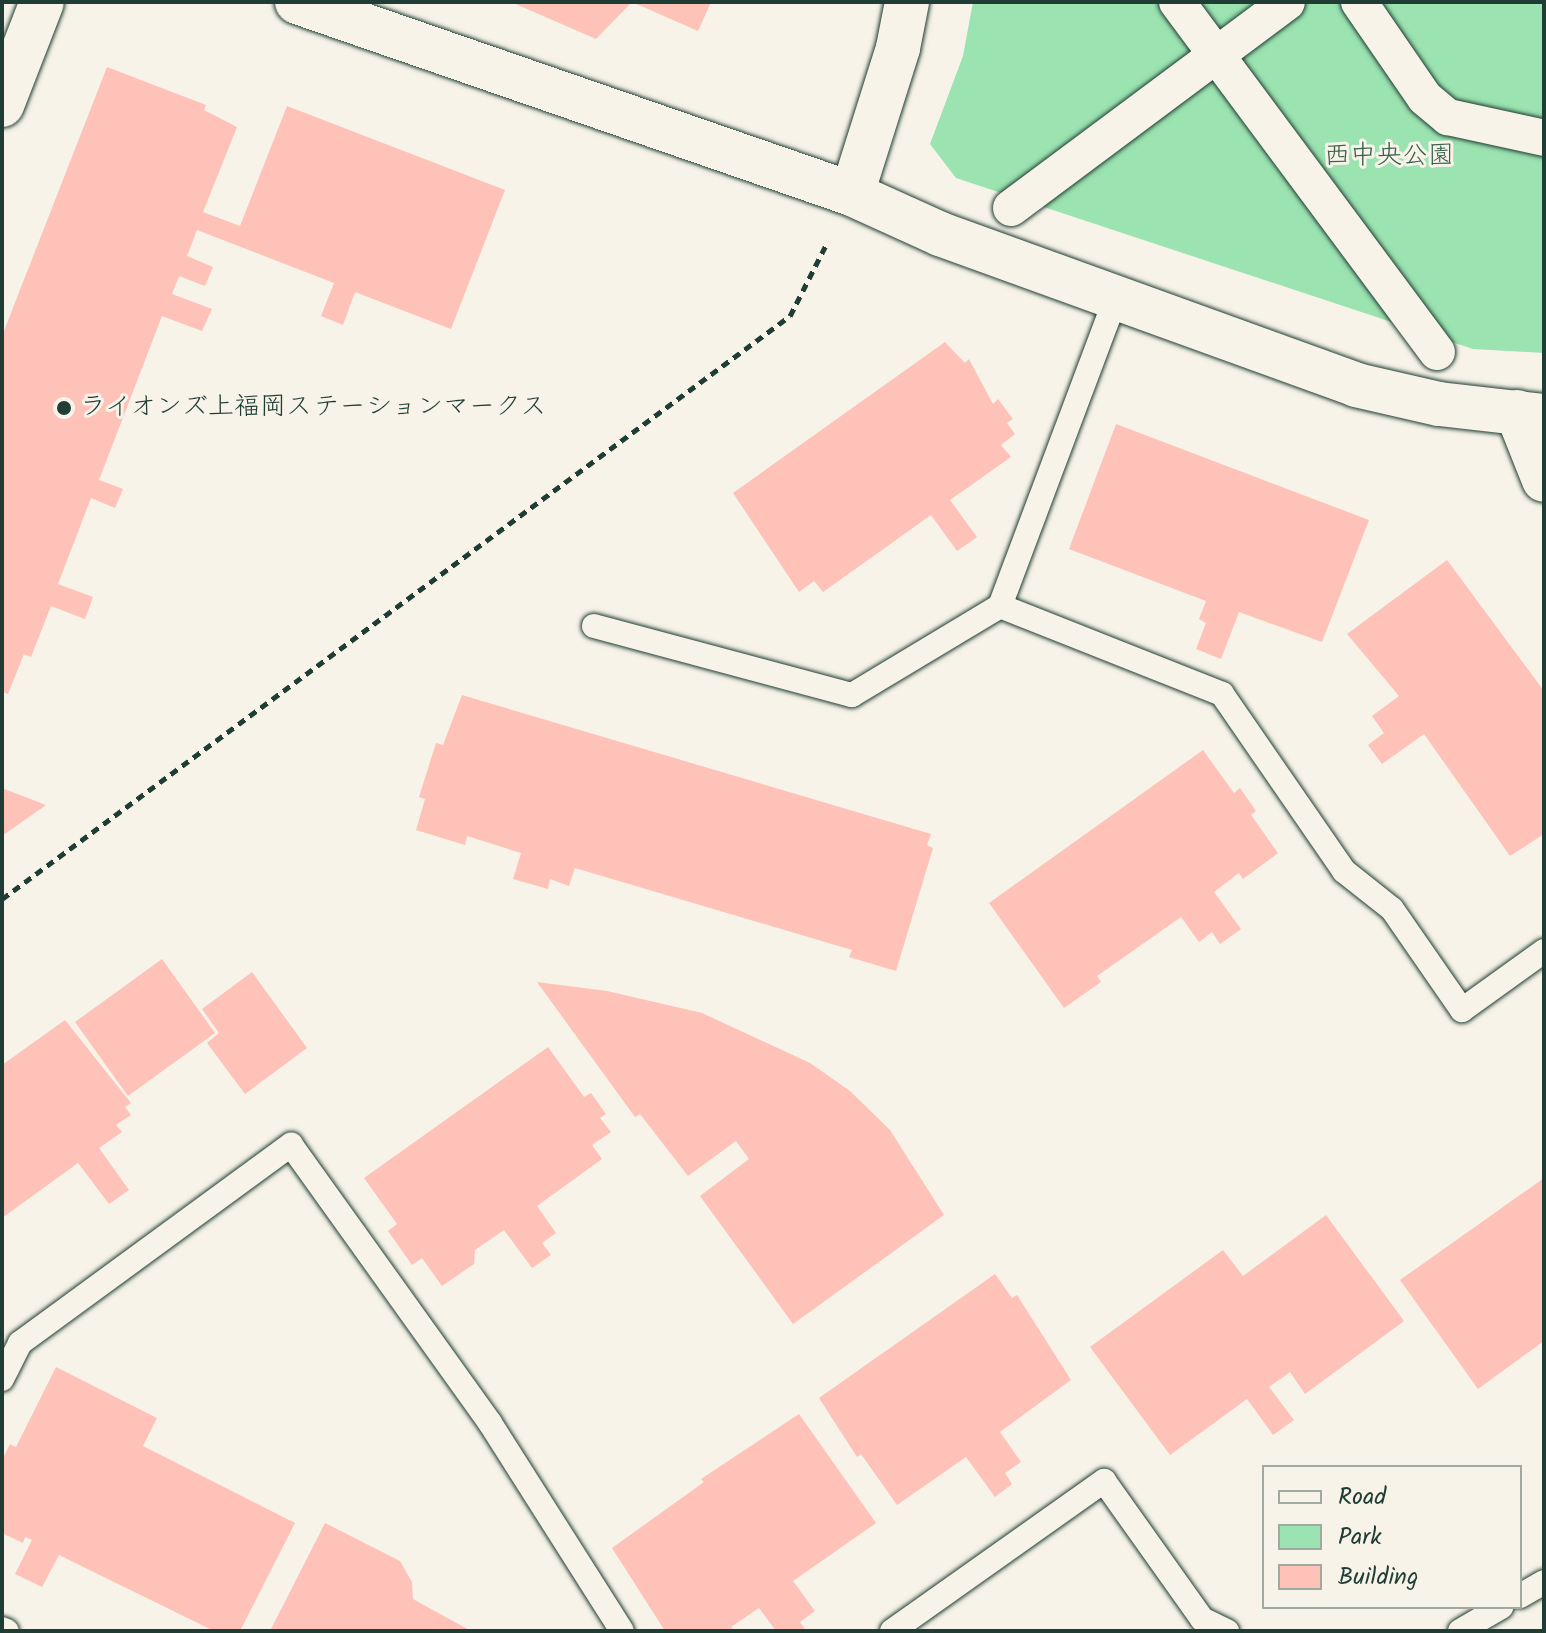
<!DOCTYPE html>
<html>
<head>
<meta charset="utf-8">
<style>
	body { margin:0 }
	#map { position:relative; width:1546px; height:1633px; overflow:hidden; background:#f7f3e8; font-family:Kalam,"Klee One",sans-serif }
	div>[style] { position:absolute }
	.green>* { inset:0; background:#9be3b0 }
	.building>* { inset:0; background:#fec2b8 }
	.path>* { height:5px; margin-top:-2.5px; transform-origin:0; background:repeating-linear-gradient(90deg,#1f3d34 0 8px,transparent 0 14px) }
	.roads { filter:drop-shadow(0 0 2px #1f3d34) drop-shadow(0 0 2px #1f3d34) }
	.service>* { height:24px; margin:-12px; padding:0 12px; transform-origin:12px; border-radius:12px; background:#f7f3e8 }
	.pedestrian>* { height:36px; margin:-18px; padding:0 18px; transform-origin:18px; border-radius:18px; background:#f7f3e8 }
	.tertiary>* { height:44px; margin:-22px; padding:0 22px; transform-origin:22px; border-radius:22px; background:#f7f3e8 }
	.dots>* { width:22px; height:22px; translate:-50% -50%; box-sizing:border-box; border:4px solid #f7f3e8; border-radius:50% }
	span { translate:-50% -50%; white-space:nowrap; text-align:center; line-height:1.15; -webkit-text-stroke:6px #f7f3e8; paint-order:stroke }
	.park-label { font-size:26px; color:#385e4d }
	.poi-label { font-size:26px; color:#1f3d34 }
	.left { translate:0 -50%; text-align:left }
	.frame { position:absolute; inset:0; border:4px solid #1f3d34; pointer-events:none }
	.legend { position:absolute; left:1262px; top:1465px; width:260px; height:144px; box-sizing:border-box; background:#f7f3e8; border:2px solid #a1aaa0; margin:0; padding:10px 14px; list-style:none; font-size:24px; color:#1f3d34 }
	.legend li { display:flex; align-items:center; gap:16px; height:40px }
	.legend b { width:40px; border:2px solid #a1aaa0 }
</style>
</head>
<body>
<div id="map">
	<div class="green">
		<i style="clip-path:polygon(973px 2px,1544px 2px,1544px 353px,1473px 349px,956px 178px,930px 144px,963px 56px)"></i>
	</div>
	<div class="building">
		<i style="clip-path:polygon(511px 2px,632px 2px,596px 39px)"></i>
		<i style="clip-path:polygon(632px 2px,711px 2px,698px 31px)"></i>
		<i style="clip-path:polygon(107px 67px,206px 105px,204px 110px,237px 127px,203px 212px,240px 226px,287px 106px,505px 190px,451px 329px,355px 292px,343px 325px,321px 316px,334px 283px,197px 230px,187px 256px,213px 267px,205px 286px,179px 276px,172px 294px,212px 309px,202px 331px,162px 316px,99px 480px,123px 489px,115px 508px,91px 498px,58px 584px,93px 597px,85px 619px,51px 606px,31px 657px,24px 654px,8px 694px,2px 692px,2px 336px)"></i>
		<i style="clip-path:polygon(945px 342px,965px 363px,969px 359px,993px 404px,998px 399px,1013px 419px,1007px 423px,1015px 434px,1001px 445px,1011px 457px,950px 500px,977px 537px,957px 551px,931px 515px,823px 592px,814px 581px,799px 592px,733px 493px)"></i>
		<i style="clip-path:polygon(1116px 424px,1369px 520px,1322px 642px,1239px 612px,1221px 659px,1196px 649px,1206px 623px,1199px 619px,1206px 601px,1069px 549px)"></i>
		<i style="clip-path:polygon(1447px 560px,1544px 691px,1544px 834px,1510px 856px,1424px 734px,1382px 764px,1368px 745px,1384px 733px,1372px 716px,1399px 696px,1347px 634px)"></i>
		<i style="clip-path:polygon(462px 695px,931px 834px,927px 845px,933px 848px,896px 971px,849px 957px,852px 950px,575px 868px,569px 886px,550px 879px,548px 889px,513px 879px,521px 853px,467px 836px,465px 845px,416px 830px,425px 799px,419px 797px,436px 743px,443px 745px)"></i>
		<i style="clip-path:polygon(1203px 750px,1234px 793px,1240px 788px,1256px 811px,1251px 815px,1278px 853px,1243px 879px,1239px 873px,1214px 892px,1241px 929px,1220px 944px,1212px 932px,1199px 942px,1181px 917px,1097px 976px,1101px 982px,1064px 1008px,989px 903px)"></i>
		<i style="clip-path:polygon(2px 788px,46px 805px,2px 836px)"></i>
		<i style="clip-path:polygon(162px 959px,215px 1033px,128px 1096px,75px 1022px)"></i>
		<i style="clip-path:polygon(252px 972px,307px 1048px,245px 1094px,207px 1043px,219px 1033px,202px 1009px)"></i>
		<i style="clip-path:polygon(537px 982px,607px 991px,702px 1013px,810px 1063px,850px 1091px,890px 1130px,944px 1215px,793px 1324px,700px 1196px,749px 1159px,736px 1141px,688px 1176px,640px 1114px,635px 1117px)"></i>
		<i style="clip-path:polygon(65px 1020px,131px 1103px,125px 1107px,131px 1115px,116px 1125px,122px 1132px,99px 1148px,129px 1190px,109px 1204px,78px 1163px,2px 1218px,2px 1065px)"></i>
		<i style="clip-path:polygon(548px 1047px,584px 1097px,591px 1093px,606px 1114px,600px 1118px,611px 1132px,592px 1145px,602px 1159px,537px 1206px,556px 1233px,542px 1243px,551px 1255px,532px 1268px,504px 1230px,475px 1250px,474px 1264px,442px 1286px,422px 1258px,412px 1265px,388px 1231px,397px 1224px,364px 1178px)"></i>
		<i style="clip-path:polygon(1544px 1178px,1544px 1341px,1478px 1389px,1400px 1280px)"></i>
		<i style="clip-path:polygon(1326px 1215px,1404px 1321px,1305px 1394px,1290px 1372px,1269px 1387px,1294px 1420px,1273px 1435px,1247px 1399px,1170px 1455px,1090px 1347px,1223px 1250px,1243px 1276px)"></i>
		<i style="clip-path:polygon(995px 1274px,1012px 1298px,1017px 1295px,1071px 1380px,1000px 1432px,1021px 1462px,1005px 1473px,1012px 1484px,995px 1497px,966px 1457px,897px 1505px,861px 1454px,857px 1457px,819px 1398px)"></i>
		<i style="clip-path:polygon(56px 1367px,157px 1418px,143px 1446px,295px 1523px,240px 1631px,214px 1631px,59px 1555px,42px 1587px,15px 1574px,32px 1540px,25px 1537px,23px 1543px,2px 1533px,2px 1460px,10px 1444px,16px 1447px)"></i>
		<i style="clip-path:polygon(799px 1414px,876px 1523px,793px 1581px,815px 1611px,800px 1622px,806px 1631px,776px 1631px,759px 1608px,731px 1627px,734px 1631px,665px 1631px,612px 1548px,704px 1482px,701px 1479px)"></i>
		<i style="clip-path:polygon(325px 1523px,400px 1561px,412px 1582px,413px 1599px,471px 1631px,270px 1631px)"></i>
	</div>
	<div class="path">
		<i style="left:2px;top:899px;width:980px;rotate:-36.5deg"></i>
		<i style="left:790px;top:316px;width:84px;rotate:-63.1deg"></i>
	</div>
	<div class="roads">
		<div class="service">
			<i style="left:1000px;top:606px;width:327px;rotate:-69.4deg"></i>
			<i style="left:594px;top:626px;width:267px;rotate:15deg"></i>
			<i style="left:852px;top:695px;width:173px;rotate:-31deg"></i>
			<i style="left:1000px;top:606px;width:239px;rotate:21.6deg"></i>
			<i style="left:1222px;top:694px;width:215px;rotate:55.4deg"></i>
			<i style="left:1344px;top:871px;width:61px;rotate:38.4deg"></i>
			<i style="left:1392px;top:909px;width:123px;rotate:55.3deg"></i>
			<i style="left:1462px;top:1010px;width:101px;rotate:-35.7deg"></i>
			<i style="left:2px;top:1379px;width:40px;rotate:-63.4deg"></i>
			<i style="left:20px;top:1343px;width:336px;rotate:-36.2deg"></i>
			<i style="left:291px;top:1145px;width:342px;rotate:54.4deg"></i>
			<i style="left:490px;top:1423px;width:246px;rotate:57.6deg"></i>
			<i style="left:1520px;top:1596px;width:28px;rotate:-30deg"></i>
			<i style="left:2px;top:1629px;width:5px;rotate:22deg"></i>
			<i style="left:892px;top:1631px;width:260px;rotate:-35.3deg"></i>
			<i style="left:1104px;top:1481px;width:169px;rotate:54.6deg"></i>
			<i style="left:1202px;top:1619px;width:28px;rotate:26deg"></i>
			<i style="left:1460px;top:1631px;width:48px;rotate:-30.3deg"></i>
		</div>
		<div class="pedestrian">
			<i style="left:1177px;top:2px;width:436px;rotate:53.4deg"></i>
			<i style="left:1359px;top:2px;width:116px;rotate:55.5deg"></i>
			<i style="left:1425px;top:98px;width:30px;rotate:40deg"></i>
			<i style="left:1448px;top:117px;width:98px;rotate:12.3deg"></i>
			<i style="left:1011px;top:208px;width:344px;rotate:-36.7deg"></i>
		</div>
		<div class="tertiary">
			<i style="left:297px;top:2px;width:587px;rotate:19.08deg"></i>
			<i style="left:852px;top:194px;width:97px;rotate:24.4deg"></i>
			<i style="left:940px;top:234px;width:443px;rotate:19.9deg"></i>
			<i style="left:1356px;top:385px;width:85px;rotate:12.9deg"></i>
			<i style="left:1439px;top:404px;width:106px;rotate:6.5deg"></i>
			<i style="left:2px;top:105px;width:110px;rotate:-68.8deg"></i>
			<i style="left:852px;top:194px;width:153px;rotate:-72.5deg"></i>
			<i style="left:898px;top:48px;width:47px;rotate:-78.9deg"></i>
			<i style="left:1517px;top:412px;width:73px;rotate:68.3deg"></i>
		</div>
	</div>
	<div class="dots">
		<i style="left:64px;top:408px;background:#1f3d34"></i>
	</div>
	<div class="park-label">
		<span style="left:1389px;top:157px">西中央公園</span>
	</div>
	<div class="poi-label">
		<span class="left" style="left:80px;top:408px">ライオンズ上福岡ステーションマークス</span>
	</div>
	<div class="frame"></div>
	<ul class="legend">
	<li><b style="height:10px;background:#f7f3e8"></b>Road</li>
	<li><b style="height:22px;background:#9be3b0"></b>Park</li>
	<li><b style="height:22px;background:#fec2b8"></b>Building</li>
	</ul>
</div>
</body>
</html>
